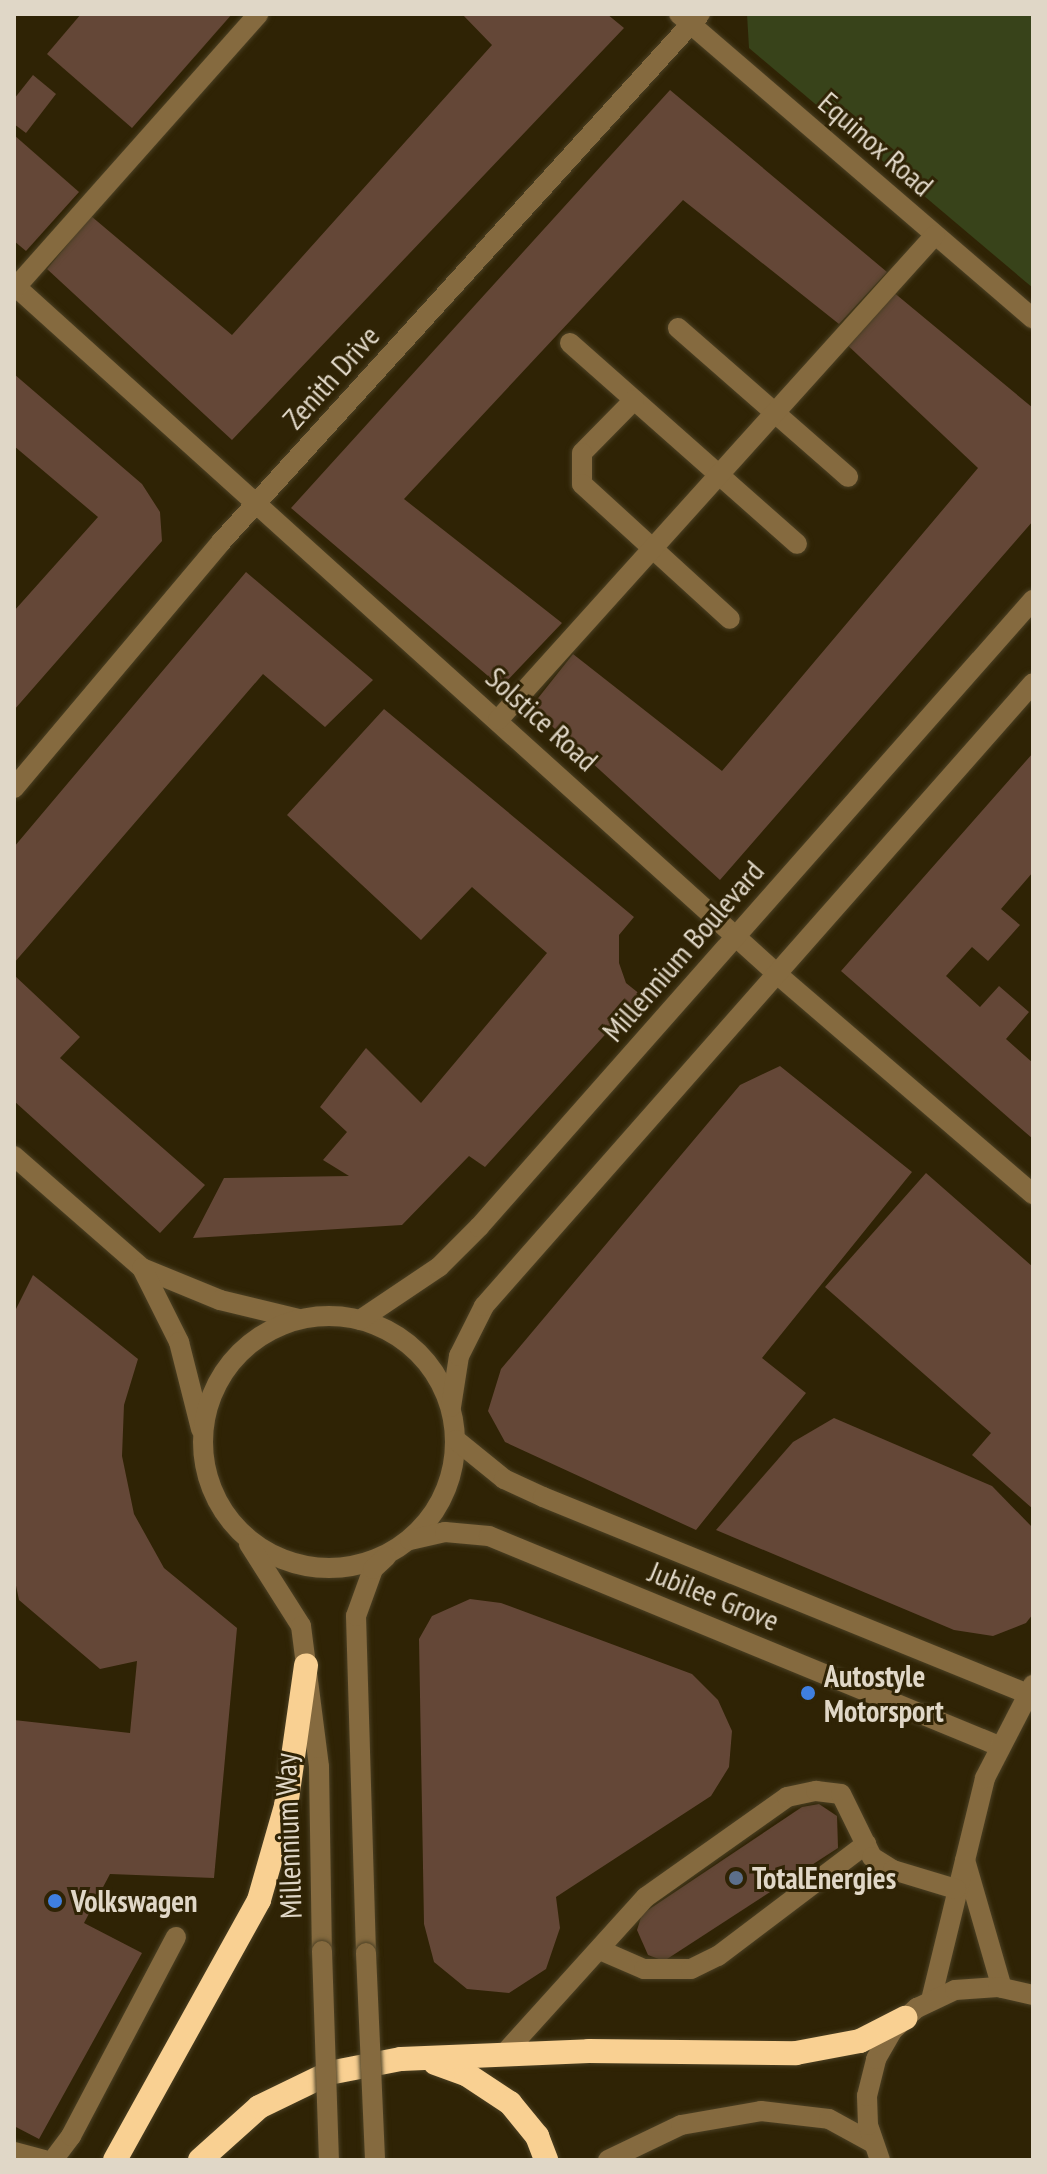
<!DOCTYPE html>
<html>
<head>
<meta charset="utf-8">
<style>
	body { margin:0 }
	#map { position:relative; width:1047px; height:2174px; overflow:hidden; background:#2f2305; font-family:"PT Sans Narrow",sans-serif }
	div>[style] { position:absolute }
	.green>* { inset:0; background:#38431a }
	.building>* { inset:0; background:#644737 }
	.roads { filter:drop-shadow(0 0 2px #4b4024) drop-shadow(0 0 2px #4b4024) }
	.minor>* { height:20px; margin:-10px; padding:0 10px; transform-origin:10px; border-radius:10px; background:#856a3f }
	.minor>.ring { margin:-10px; padding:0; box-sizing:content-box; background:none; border:20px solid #856a3f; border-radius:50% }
	.highway>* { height:24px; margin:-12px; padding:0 12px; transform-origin:12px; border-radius:12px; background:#f9d092 }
	.bridges { filter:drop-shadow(0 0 2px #4b4024) drop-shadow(0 0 2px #4b4024) }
	.minor-bridge>* { height:20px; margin:-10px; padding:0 10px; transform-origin:10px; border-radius:10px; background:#856a3f }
	.dots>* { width:22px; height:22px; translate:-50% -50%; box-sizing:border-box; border:4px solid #2f2305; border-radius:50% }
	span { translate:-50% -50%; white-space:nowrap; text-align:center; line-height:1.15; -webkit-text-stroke:6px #2f2305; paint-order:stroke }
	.street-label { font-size:30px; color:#e0d7c7 }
	.poi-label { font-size:30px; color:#e0d7c7; font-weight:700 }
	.left { translate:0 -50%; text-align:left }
	.frame { position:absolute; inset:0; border:16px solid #e0d7c7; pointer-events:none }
</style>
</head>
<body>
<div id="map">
	<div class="green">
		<i style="clip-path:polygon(747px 14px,1033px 14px,1033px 288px,749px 48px)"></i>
	</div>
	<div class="building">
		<i style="clip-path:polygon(81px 14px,232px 14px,132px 128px,47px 54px)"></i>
		<i style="clip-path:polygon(462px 14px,607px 14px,624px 28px,232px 440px,47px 269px,91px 216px,232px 335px,492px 45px)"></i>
		<i style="clip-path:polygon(33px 75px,56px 94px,26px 133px,14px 124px,14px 99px)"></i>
		<i style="clip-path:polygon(670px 90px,887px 272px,839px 324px,683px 200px,404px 499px,562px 623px,501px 687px,291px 508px)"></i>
		<i style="clip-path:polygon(14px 135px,79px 192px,26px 251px,14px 241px)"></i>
		<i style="clip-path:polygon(892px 291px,1033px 408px,1033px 521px,720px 880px,531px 707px,573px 654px,722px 771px,978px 468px,842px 340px)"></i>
		<i style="clip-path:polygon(14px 374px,142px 484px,160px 512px,162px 541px,14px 710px,14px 611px,98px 517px,14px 446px)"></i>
		<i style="clip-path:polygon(246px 572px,373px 680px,325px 727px,263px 674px,14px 963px,14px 847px)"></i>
		<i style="clip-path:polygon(384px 709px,634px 917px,619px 935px,619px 963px,626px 983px,641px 995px,485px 1167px,469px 1156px,402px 1225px,193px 1238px,224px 1178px,349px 1176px,323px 1160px,347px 1132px,320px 1107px,366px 1048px,421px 1103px,547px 953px,472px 887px,421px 940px,287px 815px)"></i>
		<i style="clip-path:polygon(1033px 753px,1033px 872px,1001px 909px,1020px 925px,988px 961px,972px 947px,946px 976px,980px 1007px,999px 986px,1029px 1012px,1006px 1039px,1033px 1063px,1033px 1139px,841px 971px)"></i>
		<i style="clip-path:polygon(14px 975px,80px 1037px,60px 1058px,205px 1185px,160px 1233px,14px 1101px)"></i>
		<i style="clip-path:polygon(780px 1066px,912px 1172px,762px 1358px,806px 1393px,696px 1530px,505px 1442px,488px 1411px,501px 1369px,740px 1085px)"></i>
		<i style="clip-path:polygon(926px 1173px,1033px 1267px,1033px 1509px,972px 1455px,991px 1433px,825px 1287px)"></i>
		<i style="clip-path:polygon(33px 1275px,138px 1359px,124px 1405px,122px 1456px,134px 1514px,164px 1568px,237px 1628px,214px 1878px,110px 1874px,84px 1923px,142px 1953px,39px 2139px,14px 2126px,14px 1720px,130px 1733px,137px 1661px,100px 1669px,19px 1600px,14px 1576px,14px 1313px)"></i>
		<i style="clip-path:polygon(834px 1418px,992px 1486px,1033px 1528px,1033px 1614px,1026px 1623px,993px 1636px,954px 1630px,716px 1530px,793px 1442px)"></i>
		<i style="clip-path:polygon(470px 1599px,501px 1603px,692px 1674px,718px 1700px,732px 1731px,729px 1767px,711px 1796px,556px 1897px,560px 1928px,546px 1969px,509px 1993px,467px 1989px,434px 1962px,424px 1924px,419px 1639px,432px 1616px)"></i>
		<i style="clip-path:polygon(819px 1804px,837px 1816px,838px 1848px,664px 1961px,648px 1955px,637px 1930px,642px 1914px,802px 1807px)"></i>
	</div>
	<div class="roads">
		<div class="minor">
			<i style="left:679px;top:14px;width:467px;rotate:40.7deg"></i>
			<i style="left:14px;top:285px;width:1028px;rotate:42.08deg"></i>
			<i style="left:777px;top:974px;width:338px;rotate:40.7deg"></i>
			<i style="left:16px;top:287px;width:365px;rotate:-48.4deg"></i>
			<i style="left:678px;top:328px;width:226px;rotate:41.2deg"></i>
			<i style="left:570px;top:343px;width:303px;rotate:41.5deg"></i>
			<i style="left:634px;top:400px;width:74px;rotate:134.5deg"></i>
			<i style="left:582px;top:453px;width:31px;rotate:90deg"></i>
			<i style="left:582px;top:484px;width:200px;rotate:42.4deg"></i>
			<i style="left:498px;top:720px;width:653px;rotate:-47.98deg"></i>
			<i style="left:14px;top:788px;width:322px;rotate:-49.9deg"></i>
			<i style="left:221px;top:542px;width:713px;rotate:-47.79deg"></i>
			<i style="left:14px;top:1156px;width:170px;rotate:41.2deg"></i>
			<i style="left:142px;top:1268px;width:84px;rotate:22.3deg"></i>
			<i style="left:220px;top:1300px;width:81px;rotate:13.5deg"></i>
			<i style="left:142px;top:1268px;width:83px;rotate:63.4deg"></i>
			<i style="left:179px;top:1342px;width:90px;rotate:75.8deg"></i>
			<i class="ring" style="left:203px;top:1316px;width:232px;height:232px"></i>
			<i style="left:360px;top:1320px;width:95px;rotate:-33.9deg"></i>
			<i style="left:439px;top:1267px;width:57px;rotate:-45deg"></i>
			<i style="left:479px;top:1227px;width:837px;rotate:-48.54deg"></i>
			<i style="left:451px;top:1407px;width:52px;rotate:-81.1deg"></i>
			<i style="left:459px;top:1356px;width:56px;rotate:-63.4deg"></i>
			<i style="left:484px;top:1306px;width:830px;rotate:-48.61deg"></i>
			<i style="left:456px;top:1440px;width:62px;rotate:39.1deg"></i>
			<i style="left:504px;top:1479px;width:43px;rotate:24.8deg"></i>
			<i style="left:543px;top:1497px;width:523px;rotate:22.11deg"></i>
			<i style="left:410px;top:1540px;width:36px;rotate:-13deg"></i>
			<i style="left:445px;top:1532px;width:44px;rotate:5.2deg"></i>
			<i style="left:489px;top:1536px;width:552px;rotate:22.38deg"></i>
			<i style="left:249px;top:1544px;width:97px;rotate:57.6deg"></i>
			<i style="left:301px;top:1626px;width:142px;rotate:82.7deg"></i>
			<i style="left:319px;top:1767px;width:184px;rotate:89.1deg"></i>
			<i style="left:965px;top:1860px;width:133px;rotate:73.9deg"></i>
			<i style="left:600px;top:1950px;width:48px;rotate:23.4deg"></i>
			<i style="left:644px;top:1969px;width:47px"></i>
			<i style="left:691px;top:1969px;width:30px;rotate:-26deg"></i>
			<i style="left:718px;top:1956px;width:186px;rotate:-37.1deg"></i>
			<i style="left:366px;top:1953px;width:337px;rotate:-91.7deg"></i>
			<i style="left:356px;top:1616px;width:50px;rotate:-70.1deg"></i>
			<i style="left:373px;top:1569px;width:18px;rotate:-43deg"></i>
			<i style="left:931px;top:2000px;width:228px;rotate:-76.3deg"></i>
			<i style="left:985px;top:1778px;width:105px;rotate:-62.7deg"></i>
			<i style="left:503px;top:2055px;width:213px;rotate:-47.9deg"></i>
			<i style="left:646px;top:1897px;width:173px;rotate:-35.3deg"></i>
			<i style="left:787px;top:1797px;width:30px;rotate:-12deg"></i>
			<i style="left:816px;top:1791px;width:25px;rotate:7deg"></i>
			<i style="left:841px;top:1794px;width:70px;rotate:63.8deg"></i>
			<i style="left:872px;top:1857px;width:25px;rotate:32deg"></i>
			<i style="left:893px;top:1870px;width:66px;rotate:16.8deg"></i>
			<i style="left:14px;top:2152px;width:31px;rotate:15deg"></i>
			<i style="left:53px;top:2160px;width:30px;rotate:-53deg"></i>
			<i style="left:71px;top:2136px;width:225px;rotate:-62.2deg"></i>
			<i style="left:608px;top:2160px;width:81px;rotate:-25.6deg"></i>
			<i style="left:681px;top:2125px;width:81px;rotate:-9.9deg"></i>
			<i style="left:761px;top:2111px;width:68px;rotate:6.7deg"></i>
			<i style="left:829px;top:2119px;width:50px;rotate:28.6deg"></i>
			<i style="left:880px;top:2160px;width:37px;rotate:-109deg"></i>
			<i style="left:868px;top:2125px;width:29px;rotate:-92deg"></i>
			<i style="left:867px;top:2096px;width:38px;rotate:-76deg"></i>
			<i style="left:876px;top:2059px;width:34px;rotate:-60deg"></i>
			<i style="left:893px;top:2030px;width:33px;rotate:-43deg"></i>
			<i style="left:917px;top:2008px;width:42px;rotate:-25.3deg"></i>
			<i style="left:955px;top:1990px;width:43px;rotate:-4deg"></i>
			<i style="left:998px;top:1987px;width:36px;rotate:13deg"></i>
		</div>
		<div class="highway">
			<i style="left:435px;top:2063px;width:33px;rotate:20deg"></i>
			<i style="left:466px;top:2074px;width:53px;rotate:33.4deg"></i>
			<i style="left:510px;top:2103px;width:43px;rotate:50.7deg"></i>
			<i style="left:537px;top:2136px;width:26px;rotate:69deg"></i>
			<i style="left:115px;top:2160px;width:297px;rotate:-61deg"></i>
			<i style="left:259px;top:1900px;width:98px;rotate:-74deg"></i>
			<i style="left:286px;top:1806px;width:142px;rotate:-81.9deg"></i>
			<i style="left:200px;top:2160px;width:79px;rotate:-41.9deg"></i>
			<i style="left:259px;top:2107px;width:78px;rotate:-25.9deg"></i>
			<i style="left:329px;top:2073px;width:73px;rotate:-11deg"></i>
			<i style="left:401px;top:2059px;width:188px;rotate:-2.4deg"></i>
			<i style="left:589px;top:2051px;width:207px;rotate:0.6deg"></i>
			<i style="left:796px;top:2053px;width:65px;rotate:-10.6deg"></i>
			<i style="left:860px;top:2041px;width:51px;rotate:-27.1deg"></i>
		</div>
	</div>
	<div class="bridges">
		<div class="minor-bridge">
			<i style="left:322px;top:1951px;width:209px;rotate:88.1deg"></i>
			<i style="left:366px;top:1953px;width:207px;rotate:87.5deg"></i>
		</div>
	</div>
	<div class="dots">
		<i style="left:808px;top:1693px;background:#3f7fe0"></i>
		<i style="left:736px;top:1878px;background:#5c6f8a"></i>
		<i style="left:55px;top:1901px;background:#3f7fe0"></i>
	</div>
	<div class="street-label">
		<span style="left:876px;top:144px;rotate:41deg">Equinox Road</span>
		<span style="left:331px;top:377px;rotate:-48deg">Zenith Drive</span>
		<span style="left:542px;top:719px;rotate:42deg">Solstice Road</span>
		<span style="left:683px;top:951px;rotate:-49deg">Millennium Boulevard</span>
		<span style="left:714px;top:1596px;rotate:22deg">Jubilee Grove</span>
		<span style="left:288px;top:1836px;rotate:-92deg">Millennium Way</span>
	</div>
	<div class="poi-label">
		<span class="left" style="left:824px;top:1693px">Autostyle<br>Motorsport</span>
		<span class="left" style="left:752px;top:1878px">TotalEnergies</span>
		<span class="left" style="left:71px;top:1901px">Volkswagen</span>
	</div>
	<div class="frame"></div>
</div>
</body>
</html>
